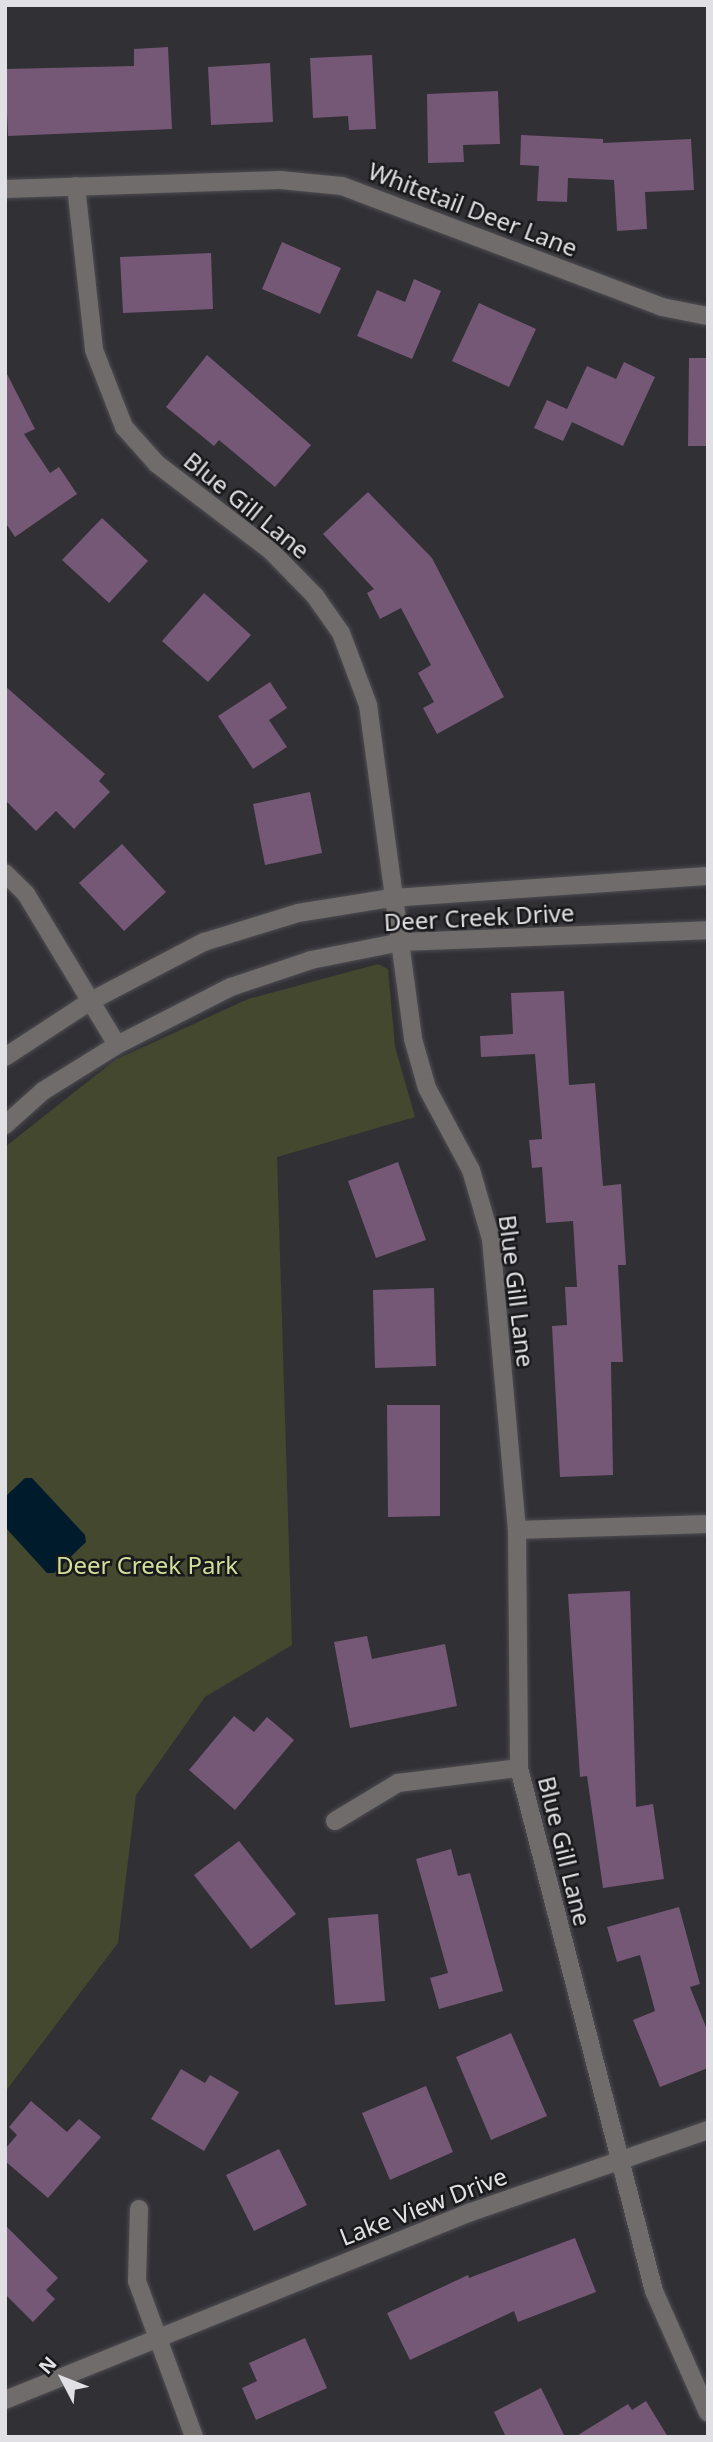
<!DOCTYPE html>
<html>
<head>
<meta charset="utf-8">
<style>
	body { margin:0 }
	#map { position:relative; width:713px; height:2442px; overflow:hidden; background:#313035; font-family:"Noto Sans",sans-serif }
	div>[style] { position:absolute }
	.green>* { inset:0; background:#43482e }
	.water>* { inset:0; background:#001c2c }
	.building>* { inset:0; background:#755776 }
	.roads { filter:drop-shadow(0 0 2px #4d4c51) drop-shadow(0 0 2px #4d4c51) }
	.street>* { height:18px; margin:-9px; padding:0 9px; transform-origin:9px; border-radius:9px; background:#6f6c6b }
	span { translate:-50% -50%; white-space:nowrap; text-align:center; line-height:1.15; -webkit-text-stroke:5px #19191b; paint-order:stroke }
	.street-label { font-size:24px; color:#e1e0e4 }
	.park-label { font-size:24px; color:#d2df9b }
	.frame { position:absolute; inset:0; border:7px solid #e1e0e4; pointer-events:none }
	.north { position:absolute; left:28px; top:2344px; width:70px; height:70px; -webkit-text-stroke:5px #19191b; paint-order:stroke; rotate:312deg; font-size:19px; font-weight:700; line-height:28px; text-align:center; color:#e1e0e4 }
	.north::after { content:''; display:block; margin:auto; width:24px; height:32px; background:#e1e0e4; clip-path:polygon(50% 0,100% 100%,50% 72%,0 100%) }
</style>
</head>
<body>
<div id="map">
	<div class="green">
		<i style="clip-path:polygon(378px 964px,388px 969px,395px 1047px,415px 1117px,277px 1157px,292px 1645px,205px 1697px,136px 1795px,118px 1943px,5px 2092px,5px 1147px,115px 1060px,248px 999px)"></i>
	</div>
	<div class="water">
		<i style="clip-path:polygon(25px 1478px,32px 1478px,85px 1535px,86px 1542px,54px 1573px,47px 1573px,5px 1527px,5px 1497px)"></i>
	</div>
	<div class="building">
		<i style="clip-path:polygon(168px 47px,172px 129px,8px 136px,5px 69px,134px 66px,134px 49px)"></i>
		<i style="clip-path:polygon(372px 55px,376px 129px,349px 130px,348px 116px,313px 118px,310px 58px)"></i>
		<i style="clip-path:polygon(270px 63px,273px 122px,211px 125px,208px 67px)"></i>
		<i style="clip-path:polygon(498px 91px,500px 144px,463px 145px,464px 162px,428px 163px,427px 94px)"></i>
		<i style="clip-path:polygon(521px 135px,603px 139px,603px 143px,691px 139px,694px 190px,645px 192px,647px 229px,617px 231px,614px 180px,568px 178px,567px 202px,537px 201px,539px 166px,520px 165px)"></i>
		<i style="clip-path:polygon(282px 242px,341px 268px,320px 314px,262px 289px)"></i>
		<i style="clip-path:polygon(211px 253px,213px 309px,123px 313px,120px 257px)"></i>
		<i style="clip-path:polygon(414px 279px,441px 291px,412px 359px,357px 336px,377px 290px,405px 302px)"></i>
		<i style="clip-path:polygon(479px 303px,536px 329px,509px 387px,452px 361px)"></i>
		<i style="clip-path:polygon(207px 355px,311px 445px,275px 487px,219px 440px,214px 446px,166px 407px)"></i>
		<i style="clip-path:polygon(689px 358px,708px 358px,708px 446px,688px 446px)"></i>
		<i style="clip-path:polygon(624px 362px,655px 377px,623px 446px,572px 422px,563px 441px,534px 428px,547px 400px,567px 409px,587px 366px,616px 379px)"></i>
		<i style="clip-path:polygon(5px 370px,35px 429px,24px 434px,50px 473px,59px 467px,77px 494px,15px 537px,5px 522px)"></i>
		<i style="clip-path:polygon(368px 492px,432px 558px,504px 697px,437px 734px,423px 708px,434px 702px,418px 673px,431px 665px,401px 608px,380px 619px,367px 593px,374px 589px,323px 534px)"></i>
		<i style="clip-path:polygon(102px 518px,148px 561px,109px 603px,62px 560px)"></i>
		<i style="clip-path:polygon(204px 593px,251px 635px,208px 682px,162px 641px)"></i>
		<i style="clip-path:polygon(270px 682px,287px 708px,269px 720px,287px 747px,253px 769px,218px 716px)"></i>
		<i style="clip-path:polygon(5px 686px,105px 774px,99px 781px,110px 792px,74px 829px,56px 811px,36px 831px,5px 800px)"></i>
		<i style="clip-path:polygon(310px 792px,322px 853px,265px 865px,253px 804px)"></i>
		<i style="clip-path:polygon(122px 844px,166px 892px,124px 931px,79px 883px)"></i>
		<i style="clip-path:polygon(564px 991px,569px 1085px,595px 1083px,603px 1186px,621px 1184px,626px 1265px,618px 1265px,623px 1362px,611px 1362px,613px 1475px,560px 1477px,552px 1326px,567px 1325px,565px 1287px,577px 1287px,573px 1221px,546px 1223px,542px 1167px,532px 1168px,529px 1140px,542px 1139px,535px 1054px,481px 1057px,480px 1036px,513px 1034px,511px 993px)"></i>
		<i style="clip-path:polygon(398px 1162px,426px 1240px,376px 1258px,348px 1181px)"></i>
		<i style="clip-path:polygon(434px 1288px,436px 1366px,375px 1368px,373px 1290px)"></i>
		<i style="clip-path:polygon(387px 1405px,440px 1405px,440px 1516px,388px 1517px)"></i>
		<i style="clip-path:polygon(630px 1591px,636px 1807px,653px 1804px,664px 1879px,603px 1888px,587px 1776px,580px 1777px,568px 1594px)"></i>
		<i style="clip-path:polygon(367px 1636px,372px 1659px,445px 1644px,457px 1706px,350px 1728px,334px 1642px)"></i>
		<i style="clip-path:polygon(234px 1716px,254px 1732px,267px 1717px,294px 1740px,235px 1810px,189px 1770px)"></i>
		<i style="clip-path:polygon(239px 1841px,296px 1914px,251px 1949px,194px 1875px)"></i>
		<i style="clip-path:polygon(451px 1849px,458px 1876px,470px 1873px,503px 1991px,439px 2009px,430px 1978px,448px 1973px,416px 1859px)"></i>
		<i style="clip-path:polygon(679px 1907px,700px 1984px,690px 1987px,708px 2032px,708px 2068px,660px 2087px,633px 2020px,655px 2011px,640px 1955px,617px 1962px,607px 1927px)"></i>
		<i style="clip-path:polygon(378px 1914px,385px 2001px,335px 2005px,328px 1918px)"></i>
		<i style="clip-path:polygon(511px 2033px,547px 2116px,491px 2140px,456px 2057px)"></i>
		<i style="clip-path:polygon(181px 2069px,205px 2083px,210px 2075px,239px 2092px,204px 2151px,151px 2119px)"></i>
		<i style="clip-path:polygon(426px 2086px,453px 2152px,390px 2180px,362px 2113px)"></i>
		<i style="clip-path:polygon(31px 2101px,67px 2132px,79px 2119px,101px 2137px,48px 2198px,5px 2161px,5px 2149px,17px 2135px,9px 2127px)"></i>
		<i style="clip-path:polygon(279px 2149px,307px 2205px,254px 2231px,226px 2175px)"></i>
		<i style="clip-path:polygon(5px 2225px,58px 2278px,46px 2290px,55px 2299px,33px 2322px,5px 2294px)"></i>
		<i style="clip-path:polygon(575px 2238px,596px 2292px,518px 2322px,514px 2311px,410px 2360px,387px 2313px,468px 2275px,469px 2278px)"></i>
		<i style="clip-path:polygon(305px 2338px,327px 2388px,256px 2420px,242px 2388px,257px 2381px,249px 2363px)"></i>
		<i style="clip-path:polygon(541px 2388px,565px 2437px,506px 2437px,494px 2412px)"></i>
		<i style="clip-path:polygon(646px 2401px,668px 2437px,575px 2437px,628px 2404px,632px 2410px)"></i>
	</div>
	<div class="roads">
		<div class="street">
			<i style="left:76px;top:186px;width:165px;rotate:83.7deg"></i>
			<i style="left:94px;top:350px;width:83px;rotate:68.7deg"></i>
			<i style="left:124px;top:427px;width:50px;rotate:48.3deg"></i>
			<i style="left:157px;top:464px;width:143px;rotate:37.3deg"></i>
			<i style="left:271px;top:551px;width:63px;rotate:45.6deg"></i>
			<i style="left:315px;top:596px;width:45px;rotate:54.9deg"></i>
			<i style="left:341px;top:633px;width:77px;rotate:69.4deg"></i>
			<i style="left:368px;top:705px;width:337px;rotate:82.3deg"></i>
			<i style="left:413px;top:1039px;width:51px;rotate:74.1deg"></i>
			<i style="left:427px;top:1088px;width:93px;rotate:61.8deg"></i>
			<i style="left:471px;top:1170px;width:72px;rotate:73.8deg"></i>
			<i style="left:491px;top:1239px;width:292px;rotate:84.9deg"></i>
			<i style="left:517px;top:1530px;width:238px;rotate:89.5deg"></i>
			<i style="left:519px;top:1768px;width:540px;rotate:75.53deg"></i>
			<i style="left:654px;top:2291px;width:133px;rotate:66.1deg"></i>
			<i style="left:5px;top:189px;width:275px;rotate:-1.9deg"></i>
			<i style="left:280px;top:180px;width:62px;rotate:5.5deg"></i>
			<i style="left:342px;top:186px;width:342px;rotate:20.7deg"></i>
			<i style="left:662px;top:307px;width:47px;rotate:11.1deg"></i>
			<i style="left:5px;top:873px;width:30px;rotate:45deg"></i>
			<i style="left:26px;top:894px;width:176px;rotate:58.9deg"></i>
			<i style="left:5px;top:1057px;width:100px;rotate:-33.2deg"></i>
			<i style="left:89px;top:1002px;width:130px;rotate:-27.6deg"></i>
			<i style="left:204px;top:942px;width:98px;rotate:-17.1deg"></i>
			<i style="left:298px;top:913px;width:95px;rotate:-9.1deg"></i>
			<i style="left:392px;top:898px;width:317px;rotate:-4deg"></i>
			<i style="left:5px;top:1125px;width:51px;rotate:-41.8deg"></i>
			<i style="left:43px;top:1091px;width:87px;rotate:-31.9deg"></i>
			<i style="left:117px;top:1045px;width:128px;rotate:-27deg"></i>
			<i style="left:231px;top:987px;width:84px;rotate:-18.6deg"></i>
			<i style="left:311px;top:960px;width:92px;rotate:-11.3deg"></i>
			<i style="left:401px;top:942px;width:307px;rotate:-2.2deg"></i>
			<i style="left:517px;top:1530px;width:191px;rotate:-1.8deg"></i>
			<i style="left:335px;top:1821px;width:74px;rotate:-31.1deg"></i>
			<i style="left:398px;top:1783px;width:122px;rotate:-7.1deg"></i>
			<i style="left:139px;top:2209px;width:72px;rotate:91.6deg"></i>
			<i style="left:137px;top:2281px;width:166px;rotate:69.9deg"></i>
			<i style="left:5px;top:2400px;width:502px;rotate:-21.97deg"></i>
			<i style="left:471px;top:2212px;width:251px;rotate:-19.1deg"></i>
		</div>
	</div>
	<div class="street-label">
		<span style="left:473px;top:209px;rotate:21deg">Whitetail Deer Lane</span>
		<span style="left:247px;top:505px;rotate:39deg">Blue Gill Lane</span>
		<span style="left:479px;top:917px;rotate:-3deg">Deer Creek Drive</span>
		<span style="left:517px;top:1291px;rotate:83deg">Blue Gill Lane</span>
		<span style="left:565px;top:1851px;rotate:76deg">Blue Gill Lane</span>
		<span style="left:423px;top:2206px;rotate:-21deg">Lake View Drive</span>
	</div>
	<div class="park-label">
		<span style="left:147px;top:1565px">Deer Creek Park</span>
	</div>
	<div class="frame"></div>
	<div class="north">N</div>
</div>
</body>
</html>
